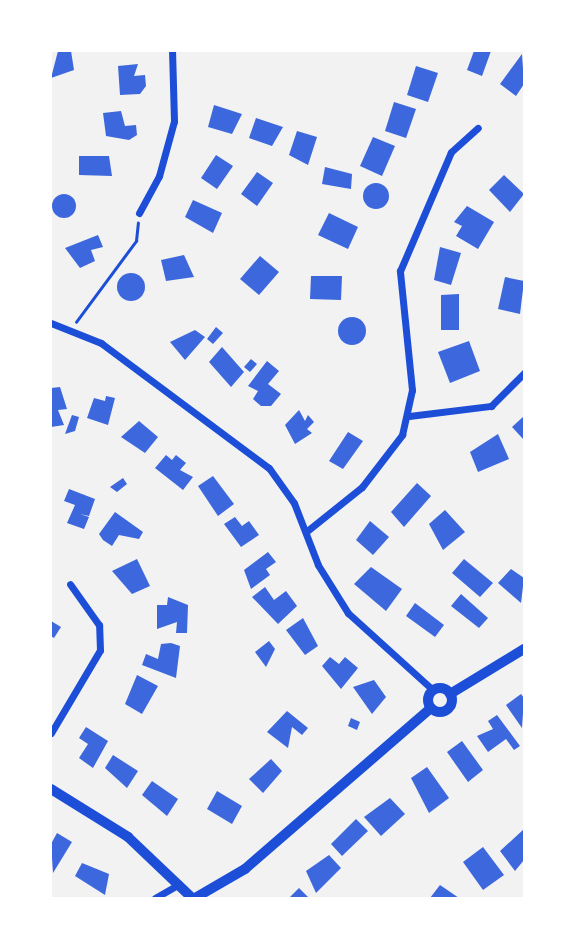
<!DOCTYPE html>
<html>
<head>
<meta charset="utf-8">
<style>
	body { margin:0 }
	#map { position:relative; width:575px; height:949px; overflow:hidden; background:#f2f2f2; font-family:Arial,sans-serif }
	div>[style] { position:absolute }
	.building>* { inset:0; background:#3d67dc }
	.round { border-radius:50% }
	.path>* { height:2.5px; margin:-1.25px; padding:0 1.25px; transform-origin:1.25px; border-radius:1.25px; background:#1d4ed8 }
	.minor>* { height:7px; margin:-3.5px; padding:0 3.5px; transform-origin:3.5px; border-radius:3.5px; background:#1d4ed8 }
	.tertiary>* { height:10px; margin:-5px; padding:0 5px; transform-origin:5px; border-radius:5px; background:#1d4ed8 }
	.tertiary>.ring { margin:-5px; padding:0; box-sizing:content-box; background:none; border:10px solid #1d4ed8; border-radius:50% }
	span { translate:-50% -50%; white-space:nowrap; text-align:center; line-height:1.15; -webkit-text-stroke:5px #fff; paint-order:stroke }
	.frame { position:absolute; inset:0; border:52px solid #fff; pointer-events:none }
</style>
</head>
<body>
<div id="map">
	<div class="building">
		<i style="clip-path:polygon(58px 51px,71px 51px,74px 70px,51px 78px)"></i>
		<i style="clip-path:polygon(474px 51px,491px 51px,482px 76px,467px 70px)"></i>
		<i style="clip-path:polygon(522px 54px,524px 84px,516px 96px,500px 84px)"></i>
		<i style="clip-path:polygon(138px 64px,134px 76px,145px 75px,146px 86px,140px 94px,120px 95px,118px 66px)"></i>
		<i style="clip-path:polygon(416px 66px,438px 73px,428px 102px,407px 95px)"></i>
		<i style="clip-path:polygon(394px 102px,416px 109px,406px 138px,385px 131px)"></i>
		<i style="clip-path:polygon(214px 105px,242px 114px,232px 134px,208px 127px)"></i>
		<i style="clip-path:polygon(121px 111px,125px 126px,136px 125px,137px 135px,129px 140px,106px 136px,103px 113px)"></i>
		<i style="clip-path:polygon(256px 118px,283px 127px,272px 146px,249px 138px)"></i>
		<i style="clip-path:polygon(297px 131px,317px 137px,308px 165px,289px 155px)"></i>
		<i style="clip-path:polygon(373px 137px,395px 146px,382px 176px,360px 166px)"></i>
		<i style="clip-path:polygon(216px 155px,233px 166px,217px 189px,201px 178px)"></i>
		<i style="clip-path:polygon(79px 156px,109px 156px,112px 176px,79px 175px)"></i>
		<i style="clip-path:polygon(325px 167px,352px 174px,351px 189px,322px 184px)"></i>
		<i style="clip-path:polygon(257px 172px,273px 183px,257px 206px,241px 194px)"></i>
		<i style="clip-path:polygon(504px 175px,524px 194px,510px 212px,489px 190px)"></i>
		<i class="round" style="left:363px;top:183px;width:26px;height:26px"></i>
		<i class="round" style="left:52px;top:194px;width:24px;height:24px"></i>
		<i style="clip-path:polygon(193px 200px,222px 213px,213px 233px,185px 217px)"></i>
		<i style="clip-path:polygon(467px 206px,494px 222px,478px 249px,456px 236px,462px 226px,454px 222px)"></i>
		<i style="clip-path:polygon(329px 213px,358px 227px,348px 249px,318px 235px)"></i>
		<i style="clip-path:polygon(98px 235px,103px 247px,91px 250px,95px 261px,80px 268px,65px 248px)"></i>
		<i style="clip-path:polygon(440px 247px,461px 253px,451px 285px,434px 280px)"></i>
		<i style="clip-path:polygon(184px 255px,194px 277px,166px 281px,161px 260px)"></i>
		<i style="clip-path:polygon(260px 256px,279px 272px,259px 295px,240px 279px)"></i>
		<i class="round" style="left:117px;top:273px;width:28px;height:28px"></i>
		<i style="clip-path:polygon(311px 276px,342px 276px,341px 300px,310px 299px)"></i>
		<i style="clip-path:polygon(505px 277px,524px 281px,520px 314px,498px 309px)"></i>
		<i style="clip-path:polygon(459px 294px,459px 330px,441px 330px,441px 295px)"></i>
		<i class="round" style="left:338px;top:317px;width:28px;height:28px"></i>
		<i style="clip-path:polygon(216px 327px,223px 333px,213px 344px,207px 339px)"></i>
		<i style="clip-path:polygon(195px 330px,205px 337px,185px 360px,170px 342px)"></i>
		<i style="clip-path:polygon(469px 341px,480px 371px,450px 383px,438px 352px)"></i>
		<i style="clip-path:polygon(222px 347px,244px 372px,231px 387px,209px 362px)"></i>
		<i style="clip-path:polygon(251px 359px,257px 364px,250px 372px,244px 367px)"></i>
		<i style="clip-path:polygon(267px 361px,279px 371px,268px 384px,281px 394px,271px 406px,261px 406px,253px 399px,258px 391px,248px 386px)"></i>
		<i style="clip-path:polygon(60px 387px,67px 409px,58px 410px,64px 425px,51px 427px,51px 388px)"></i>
		<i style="clip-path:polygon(106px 396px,115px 398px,108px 425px,87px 418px,94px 398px,105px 401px)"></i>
		<i style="clip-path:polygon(299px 410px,305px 421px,308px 415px,314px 422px,307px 429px,312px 433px,295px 444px,285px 425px)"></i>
		<i style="clip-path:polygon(72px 415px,79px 417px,75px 431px,65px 434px)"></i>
		<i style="clip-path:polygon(524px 416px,524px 440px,512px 427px)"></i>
		<i style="clip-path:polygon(139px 421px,158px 437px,145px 453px,121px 437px)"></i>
		<i style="clip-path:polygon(348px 432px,363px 441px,343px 469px,329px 461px)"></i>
		<i style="clip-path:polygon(498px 434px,509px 459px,478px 472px,470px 452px)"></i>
		<i style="clip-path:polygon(166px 455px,172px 460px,176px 455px,186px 463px,180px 470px,193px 477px,183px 490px,155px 468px)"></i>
		<i style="clip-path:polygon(213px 476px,234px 504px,218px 516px,198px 486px)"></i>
		<i style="clip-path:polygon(123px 478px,127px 484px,117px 492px,110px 487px)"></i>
		<i style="clip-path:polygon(417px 483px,431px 496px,404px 527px,391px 512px)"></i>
		<i style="clip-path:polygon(69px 489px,95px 499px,89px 516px,80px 514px,89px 517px,84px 529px,67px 523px,75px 505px,64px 501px)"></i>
		<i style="clip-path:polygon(445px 510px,465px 532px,443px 550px,429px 524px)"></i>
		<i style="clip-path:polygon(115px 512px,143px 532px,139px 539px,119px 535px,112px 546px,103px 540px,99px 534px)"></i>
		<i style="clip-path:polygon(235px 517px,242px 526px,249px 521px,259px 535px,241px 547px,224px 524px)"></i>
		<i style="clip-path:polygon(370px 521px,389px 537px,373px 555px,356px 540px)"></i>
		<i style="clip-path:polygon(268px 552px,276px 562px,266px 569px,270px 575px,251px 589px,244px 570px)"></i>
		<i style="clip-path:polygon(137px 559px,150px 586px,132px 594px,112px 571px)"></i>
		<i style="clip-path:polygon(464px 559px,493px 583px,480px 597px,452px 573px)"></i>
		<i style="clip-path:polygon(371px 567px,402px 589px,386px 611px,354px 584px)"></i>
		<i style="clip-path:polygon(511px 569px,524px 578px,521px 603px,498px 583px)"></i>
		<i style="clip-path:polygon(265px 587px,274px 600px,286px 591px,297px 606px,278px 624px,252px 597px)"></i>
		<i style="clip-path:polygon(461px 594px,488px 618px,479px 628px,451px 606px)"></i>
		<i style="clip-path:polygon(168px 597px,188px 605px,187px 633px,176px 633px,177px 622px,157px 629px,157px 605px,167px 605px)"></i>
		<i style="clip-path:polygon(415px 603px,444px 625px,435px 637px,406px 616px)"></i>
		<i style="clip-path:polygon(303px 618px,318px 646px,305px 655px,286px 630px)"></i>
		<i style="clip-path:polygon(51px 621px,61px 627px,54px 638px,51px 636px)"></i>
		<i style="clip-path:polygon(269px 641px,275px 649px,266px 667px,255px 652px)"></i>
		<i style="clip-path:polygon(171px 643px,180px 646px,176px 678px,142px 665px,146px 654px,158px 659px,161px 644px)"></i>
		<i style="clip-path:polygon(330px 657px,339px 664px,345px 657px,358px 668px,341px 689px,322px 666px)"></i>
		<i style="clip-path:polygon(137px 675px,158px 686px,142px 714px,125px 704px)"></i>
		<i style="clip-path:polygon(374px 680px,386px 697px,372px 714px,353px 687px)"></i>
		<i style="clip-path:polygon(521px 694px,524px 698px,522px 728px,506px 705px)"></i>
		<i style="clip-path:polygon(287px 711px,308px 728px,302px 735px,292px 727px,288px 748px,267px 732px)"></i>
		<i style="clip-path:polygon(497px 715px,520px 746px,514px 750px,506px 739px,488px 752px,477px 736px,493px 729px,488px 721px)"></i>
		<i style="clip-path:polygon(351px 718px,360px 722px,357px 730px,348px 726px)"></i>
		<i style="clip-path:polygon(86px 727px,108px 741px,93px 768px,79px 758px,88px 744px,79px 738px)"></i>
		<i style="clip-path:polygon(462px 741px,483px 770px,468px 782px,447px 752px)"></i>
		<i style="clip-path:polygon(113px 755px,138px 771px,127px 788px,105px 768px)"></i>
		<i style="clip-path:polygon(271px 759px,282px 771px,263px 793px,249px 779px)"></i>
		<i style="clip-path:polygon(427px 767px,449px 798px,429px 813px,411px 778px)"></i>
		<i style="clip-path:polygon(152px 781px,178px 799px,167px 816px,142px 795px)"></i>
		<i style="clip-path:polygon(217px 791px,242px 806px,232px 824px,207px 809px)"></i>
		<i style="clip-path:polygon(390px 798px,405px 814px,381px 836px,364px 817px)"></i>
		<i style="clip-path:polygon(356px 819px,368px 831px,342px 856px,331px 844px)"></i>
		<i style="clip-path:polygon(524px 829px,524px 860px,515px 871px,500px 851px)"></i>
		<i style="clip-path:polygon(57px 833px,72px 842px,53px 873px,51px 844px)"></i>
		<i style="clip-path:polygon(483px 847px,504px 875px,483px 890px,463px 862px)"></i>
		<i style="clip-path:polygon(329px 855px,341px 868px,316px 893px,306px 871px)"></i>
		<i style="clip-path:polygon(82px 863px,109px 874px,105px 895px,75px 876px)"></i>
		<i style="clip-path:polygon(440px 885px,459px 898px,430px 898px)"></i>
		<i style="clip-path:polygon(299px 888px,309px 898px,289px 898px)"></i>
	</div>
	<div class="path">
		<i style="left:76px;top:322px;width:101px;rotate:-53.5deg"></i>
		<i style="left:136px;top:241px;width:18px;rotate:-84deg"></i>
	</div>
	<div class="minor">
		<i style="left:139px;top:213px;width:42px;rotate:-61.6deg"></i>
		<i style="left:159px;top:176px;width:57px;rotate:-74.7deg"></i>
		<i style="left:174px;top:121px;width:70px;rotate:-91.6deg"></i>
		<i style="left:51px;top:323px;width:54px;rotate:21.8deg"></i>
		<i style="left:101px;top:343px;width:209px;rotate:36.7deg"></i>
		<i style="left:269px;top:468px;width:43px;rotate:54.5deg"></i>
		<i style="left:294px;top:503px;width:66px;rotate:68.8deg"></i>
		<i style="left:318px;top:565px;width:57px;rotate:58deg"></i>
		<i style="left:348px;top:613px;width:115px;rotate:42.2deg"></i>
		<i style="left:409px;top:416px;width:83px;rotate:-7deg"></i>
		<i style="left:491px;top:406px;width:47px;rotate:-45deg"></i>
		<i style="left:307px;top:531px;width:70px;rotate:-38.7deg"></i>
		<i style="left:362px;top:487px;width:66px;rotate:-52.4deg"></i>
		<i style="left:402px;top:435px;width:46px;rotate:-77.5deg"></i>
		<i style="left:412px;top:390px;width:120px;rotate:-95.8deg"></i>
		<i style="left:400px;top:271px;width:129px;rotate:-66.8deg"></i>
		<i style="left:451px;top:152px;width:36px;rotate:-42deg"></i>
		<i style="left:51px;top:733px;width:96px;rotate:-59.4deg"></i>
		<i style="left:100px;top:650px;width:25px;rotate:-92deg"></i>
		<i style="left:99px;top:625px;width:50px;rotate:-125.3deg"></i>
		<i style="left:155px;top:898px;width:28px;rotate:-30deg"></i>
	</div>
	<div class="tertiary">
		<i class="ring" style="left:428px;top:688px;width:14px;height:14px"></i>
		<i style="left:450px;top:694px;width:87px;rotate:-31.3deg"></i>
		<i style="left:51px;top:789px;width:91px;rotate:31.9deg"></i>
		<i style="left:128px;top:837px;width:88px;rotate:43.6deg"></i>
		<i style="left:195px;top:898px;width:58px;rotate:-30.1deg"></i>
		<i style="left:245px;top:869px;width:246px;rotate:-40.9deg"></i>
	</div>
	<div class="frame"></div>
</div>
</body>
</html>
